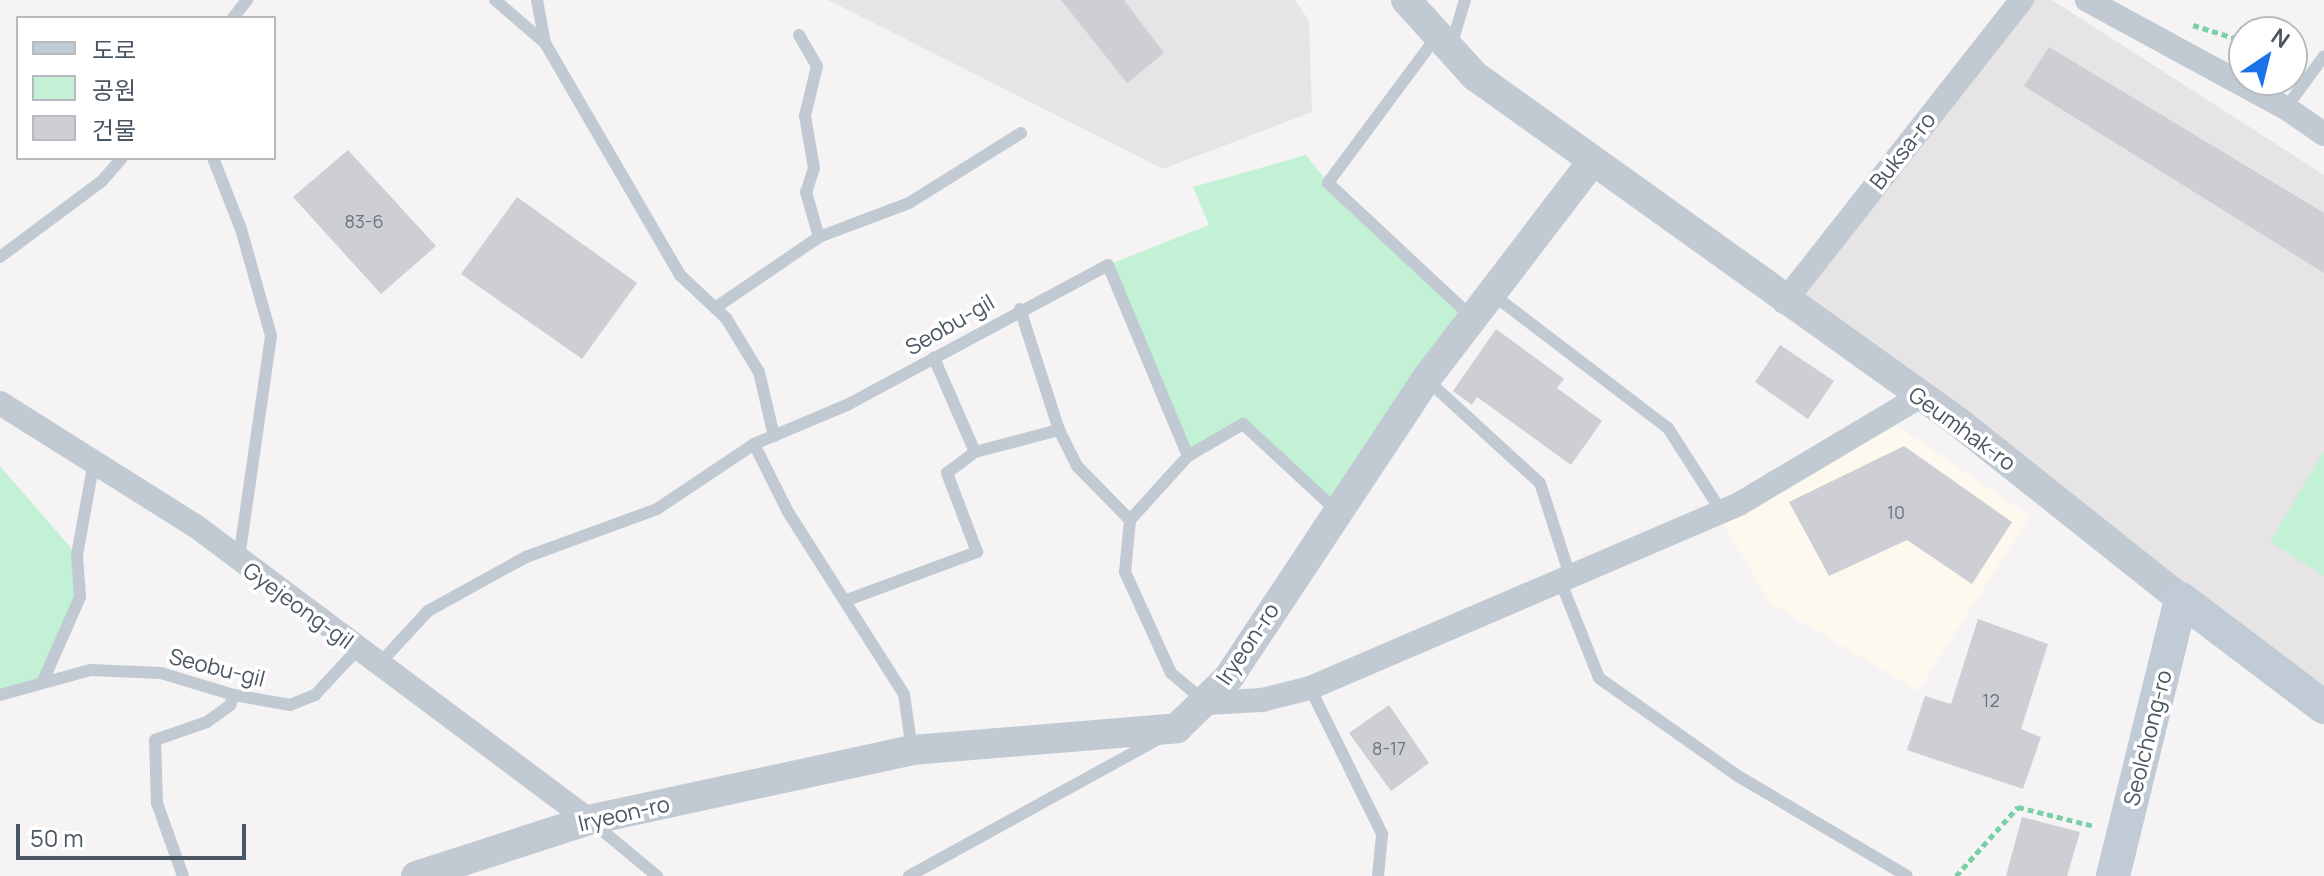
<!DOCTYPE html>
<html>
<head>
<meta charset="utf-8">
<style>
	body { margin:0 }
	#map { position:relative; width:2324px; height:876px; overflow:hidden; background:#f5f3f3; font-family:Manrope,"Noto Sans KR",sans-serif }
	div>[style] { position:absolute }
	.commercial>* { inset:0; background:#fdf9ef }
	.education>* { inset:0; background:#e6e4e5 }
	.green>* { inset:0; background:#c3f1d5 }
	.building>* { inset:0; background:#cdcfd5 }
	.path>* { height:5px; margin-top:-2.5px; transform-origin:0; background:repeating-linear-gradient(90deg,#7ad0a6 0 6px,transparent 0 10px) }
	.service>* { height:12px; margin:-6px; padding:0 6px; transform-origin:6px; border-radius:6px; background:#c1cad2 }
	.minor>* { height:24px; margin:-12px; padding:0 12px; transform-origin:12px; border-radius:12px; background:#c1cad2 }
	.tertiary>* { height:30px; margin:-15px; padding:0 15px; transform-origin:15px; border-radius:15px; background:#c1cad2 }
	.secondary>* { height:34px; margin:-17px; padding:0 17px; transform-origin:17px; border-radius:17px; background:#c1cbd6 }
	span { translate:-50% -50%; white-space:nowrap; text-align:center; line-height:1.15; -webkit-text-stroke:7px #fff; paint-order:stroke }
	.number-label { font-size:18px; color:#6b747e }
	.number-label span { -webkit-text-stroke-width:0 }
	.street-label { font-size:22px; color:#4a5661 }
	.legend { position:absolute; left:16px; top:16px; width:260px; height:144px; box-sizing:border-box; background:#fff; border:2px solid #b7bbc0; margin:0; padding:10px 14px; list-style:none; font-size:24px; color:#4a5661 }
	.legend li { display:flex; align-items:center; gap:16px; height:40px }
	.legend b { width:40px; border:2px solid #b7bbc0 }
	.north { position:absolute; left:2228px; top:16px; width:80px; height:80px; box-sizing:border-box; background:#fff; border:2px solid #b7bbc0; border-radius:50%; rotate:35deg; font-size:22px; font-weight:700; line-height:32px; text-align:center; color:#4a5661 }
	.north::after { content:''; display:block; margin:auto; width:28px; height:36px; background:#1a73e8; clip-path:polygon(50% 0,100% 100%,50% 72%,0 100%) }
	.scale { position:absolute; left:16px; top:824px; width:230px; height:36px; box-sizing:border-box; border:4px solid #4a5661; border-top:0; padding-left:10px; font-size:24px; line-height:28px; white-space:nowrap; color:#4a5661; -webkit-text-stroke:6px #fff; paint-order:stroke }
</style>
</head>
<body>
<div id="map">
	<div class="commercial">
		<i style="clip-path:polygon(1897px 426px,2030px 516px,1918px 691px,1770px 603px,1718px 514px)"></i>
	</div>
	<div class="education">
		<i style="clip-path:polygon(828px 0,1295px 0,1309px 21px,1312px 112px,1163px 169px)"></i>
		<i style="clip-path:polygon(2025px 0,2052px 0,2324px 175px,2324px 702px,1784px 302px)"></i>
	</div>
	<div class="green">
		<i style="clip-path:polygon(1306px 155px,1328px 183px,1473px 318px,1336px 510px,1243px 424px,1188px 456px,1108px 265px,1209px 225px,1193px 187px)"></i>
		<i style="clip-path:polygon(2324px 451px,2324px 576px,2270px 542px)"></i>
		<i style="clip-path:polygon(0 466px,77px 555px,80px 597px,43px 681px,0 693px)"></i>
	</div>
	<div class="building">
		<i style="clip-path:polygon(1061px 0,1124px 0,1164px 53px,1127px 83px)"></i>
		<i style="clip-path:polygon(2049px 47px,2324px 213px,2324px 273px,2024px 86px)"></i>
		<i style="clip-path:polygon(348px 150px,436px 246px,381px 294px,293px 197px)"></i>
		<i style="clip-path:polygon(517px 197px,637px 283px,582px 359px,461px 274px)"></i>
		<i style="clip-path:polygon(1496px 329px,1564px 379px,1557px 388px,1602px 421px,1571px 465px,1477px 397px,1472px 405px,1453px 391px)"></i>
		<i style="clip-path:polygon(1780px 345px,1834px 381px,1808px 419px,1755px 382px)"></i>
		<i style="clip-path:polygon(1904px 446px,2012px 522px,1972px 584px,1907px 540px,1829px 576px,1789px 502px)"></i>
		<i style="clip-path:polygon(1978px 619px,2048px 644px,2021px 729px,2041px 737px,2023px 789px,1907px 750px,1925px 696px,1951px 704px)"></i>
		<i style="clip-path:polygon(1389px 705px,1429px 763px,1391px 791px,1349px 733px)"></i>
		<i style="clip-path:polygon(2022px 817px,2080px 832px,2067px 876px,2006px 876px)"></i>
	</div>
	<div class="path">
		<i style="left:2193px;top:25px;width:53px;rotate:17.4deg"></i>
		<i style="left:1956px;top:876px;width:93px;rotate:-48.1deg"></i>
		<i style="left:2018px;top:807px;width:78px;rotate:14deg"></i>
	</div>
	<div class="service">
		<i style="left:495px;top:0;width:66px;rotate:40.7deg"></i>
		<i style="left:537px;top:0;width:44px;rotate:79.5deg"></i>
		<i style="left:545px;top:43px;width:268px;rotate:59.8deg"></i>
		<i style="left:680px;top:275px;width:63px;rotate:43.1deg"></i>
		<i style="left:726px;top:318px;width:63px;rotate:58.6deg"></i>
		<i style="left:759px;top:372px;width:66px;rotate:76.8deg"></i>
		<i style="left:233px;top:18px;width:23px;rotate:-52deg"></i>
		<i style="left:799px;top:35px;width:36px;rotate:60deg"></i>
		<i style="left:817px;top:66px;width:51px;rotate:103.5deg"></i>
		<i style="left:805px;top:116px;width:53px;rotate:80.2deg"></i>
		<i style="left:814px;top:168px;width:25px;rotate:108deg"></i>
		<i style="left:806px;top:192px;width:47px;rotate:73.9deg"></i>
		<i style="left:1437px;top:36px;width:183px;rotate:126.6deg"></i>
		<i style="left:1328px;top:183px;width:198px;rotate:43deg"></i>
		<i style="left:1451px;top:46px;width:48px;rotate:-73.1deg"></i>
		<i style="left:2286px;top:108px;width:64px;rotate:-53.8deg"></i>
		<i style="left:213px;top:158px;width:76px;rotate:68.5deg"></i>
		<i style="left:241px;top:229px;width:111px;rotate:74.3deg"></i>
		<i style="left:271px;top:336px;width:225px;rotate:98.2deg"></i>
		<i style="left:0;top:257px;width:127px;rotate:-36.7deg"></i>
		<i style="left:102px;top:181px;width:30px;rotate:-49deg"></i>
		<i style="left:1492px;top:294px;width:221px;rotate:37.3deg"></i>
		<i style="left:1668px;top:428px;width:98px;rotate:57.4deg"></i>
		<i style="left:715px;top:308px;width:126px;rotate:-34.3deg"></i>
		<i style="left:819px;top:237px;width:96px;rotate:-20.7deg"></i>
		<i style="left:909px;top:203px;width:132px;rotate:-32deg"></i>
		<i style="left:1020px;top:309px;width:127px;rotate:72.1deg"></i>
		<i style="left:1059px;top:430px;width:40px;rotate:63.4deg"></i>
		<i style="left:1077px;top:466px;width:76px;rotate:45.5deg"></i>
		<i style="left:1426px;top:379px;width:154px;rotate:42.4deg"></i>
		<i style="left:1540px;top:483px;width:98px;rotate:72.1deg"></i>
		<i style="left:754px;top:444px;width:76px;rotate:63.4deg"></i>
		<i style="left:788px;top:512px;width:216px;rotate:57.5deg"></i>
		<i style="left:904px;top:694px;width:57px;rotate:81.9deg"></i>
		<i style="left:975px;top:452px;width:87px;rotate:-14.7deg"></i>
		<i style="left:1188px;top:456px;width:64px;rotate:-30.2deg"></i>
		<i style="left:1243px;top:424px;width:127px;rotate:42.8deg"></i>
		<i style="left:1560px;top:580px;width:105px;rotate:68.3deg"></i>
		<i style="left:1599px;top:678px;width:170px;rotate:35.2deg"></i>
		<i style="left:1738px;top:776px;width:196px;rotate:30.6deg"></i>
		<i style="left:847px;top:600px;width:139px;rotate:-20.3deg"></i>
		<i style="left:977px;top:552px;width:85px;rotate:-110.8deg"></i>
		<i style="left:947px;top:473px;width:35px;rotate:-37deg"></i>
		<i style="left:975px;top:452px;width:103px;rotate:-113.6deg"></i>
		<i style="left:379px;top:664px;width:72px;rotate:-47.2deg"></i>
		<i style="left:428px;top:611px;width:112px;rotate:-28.9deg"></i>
		<i style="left:526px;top:557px;width:140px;rotate:-20.1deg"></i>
		<i style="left:657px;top:509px;width:117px;rotate:-33.8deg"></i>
		<i style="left:754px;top:444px;width:101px;rotate:-22.8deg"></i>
		<i style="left:847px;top:405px;width:296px;rotate:-28.2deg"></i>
		<i style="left:1108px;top:265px;width:207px;rotate:67.3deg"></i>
		<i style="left:1188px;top:456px;width:86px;rotate:132.2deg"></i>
		<i style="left:1130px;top:520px;width:52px;rotate:95.5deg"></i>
		<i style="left:1125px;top:572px;width:111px;rotate:65.5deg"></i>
		<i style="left:1171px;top:673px;width:42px;rotate:40.2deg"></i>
		<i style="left:43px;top:681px;width:92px;rotate:-66.2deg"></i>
		<i style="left:80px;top:597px;width:42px;rotate:-94.1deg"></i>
		<i style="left:77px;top:555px;width:96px;rotate:-79.7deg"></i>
		<i style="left:1310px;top:688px;width:163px;rotate:63.7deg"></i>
		<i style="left:1382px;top:834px;width:42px;rotate:95.4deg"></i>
		<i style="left:0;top:695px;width:93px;rotate:-15.5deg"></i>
		<i style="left:90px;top:670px;width:71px;rotate:2.4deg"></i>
		<i style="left:161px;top:673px;width:76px;rotate:16.8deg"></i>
		<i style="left:234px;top:695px;width:57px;rotate:10.1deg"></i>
		<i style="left:290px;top:705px;width:27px;rotate:-22deg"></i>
		<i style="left:315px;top:695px;width:62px;rotate:-47deg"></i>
		<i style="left:592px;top:822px;width:85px;rotate:39.7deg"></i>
		<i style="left:183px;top:876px;width:77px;rotate:-109.6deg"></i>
		<i style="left:157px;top:803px;width:63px;rotate:-91.8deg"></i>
		<i style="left:155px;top:740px;width:55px;rotate:-19.1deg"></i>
		<i style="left:207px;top:722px;width:29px;rotate:-36deg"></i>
		<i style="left:230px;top:705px;width:11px;rotate:-68deg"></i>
		<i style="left:909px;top:876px;width:284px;rotate:-28.8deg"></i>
	</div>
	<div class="minor">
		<i style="left:2087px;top:0;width:226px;rotate:28.5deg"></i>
		<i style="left:2286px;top:108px;width:46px;rotate:34.4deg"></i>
		<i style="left:1784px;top:302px;width:385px;rotate:-51.8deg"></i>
		<i style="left:0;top:403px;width:233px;rotate:32.2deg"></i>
		<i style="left:197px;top:527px;width:489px;rotate:36.8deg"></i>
		<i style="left:1206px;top:703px;width:56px;rotate:-3.1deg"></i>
		<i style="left:1262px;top:700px;width:49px;rotate:-14deg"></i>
		<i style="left:1310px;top:688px;width:467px;rotate:-23.2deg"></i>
		<i style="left:1739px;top:504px;width:209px;rotate:-30.7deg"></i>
	</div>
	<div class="tertiary">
		<i style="left:1406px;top:0;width:103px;rotate:47.8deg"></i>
		<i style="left:1475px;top:76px;width:593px;rotate:35.59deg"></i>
		<i style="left:1957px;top:421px;width:286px;rotate:38.5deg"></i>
		<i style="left:416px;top:876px;width:182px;rotate:-17.9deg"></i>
		<i style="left:589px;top:820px;width:330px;rotate:-12.2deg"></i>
		<i style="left:912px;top:750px;width:266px;rotate:-4.7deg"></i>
		<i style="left:1177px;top:728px;width:73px;rotate:-44.4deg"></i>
		<i style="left:1229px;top:677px;width:357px;rotate:-56.5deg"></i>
		<i style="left:1426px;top:379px;width:273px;rotate:-52.6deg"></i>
	</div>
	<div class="secondary">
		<i style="left:2113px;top:876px;width:285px;rotate:-76.2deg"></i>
		<i style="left:2181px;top:599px;width:179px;rotate:37.1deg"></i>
	</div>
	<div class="number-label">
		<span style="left:364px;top:221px">83-6</span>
		<span style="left:1896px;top:512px">10</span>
		<span style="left:1991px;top:700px">12</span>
		<span style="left:1389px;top:748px">8-17</span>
	</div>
	<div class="street-label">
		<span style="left:1903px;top:151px;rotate:-52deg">Buksa-ro</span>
		<span style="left:950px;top:325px;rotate:-30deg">Seobu-gil</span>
		<span style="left:1962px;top:429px;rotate:36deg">Geumhak-ro</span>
		<span style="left:298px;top:606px;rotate:36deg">Gyejeong-gil</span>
		<span style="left:1248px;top:644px;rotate:-56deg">Iryeon-ro</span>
		<span style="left:217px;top:668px;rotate:14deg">Seobu-gil</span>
		<span style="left:2148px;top:738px;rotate:-76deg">Seolchong-ro</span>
		<span style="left:624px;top:814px;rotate:-13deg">Iryeon-ro</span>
	</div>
	<ul class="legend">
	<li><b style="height:10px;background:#c1cbd6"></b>도로</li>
	<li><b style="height:22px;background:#c3f1d5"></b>공원</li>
	<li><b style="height:22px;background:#cdcfd5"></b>건물</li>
	</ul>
	<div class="north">N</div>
	<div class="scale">50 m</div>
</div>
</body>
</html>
